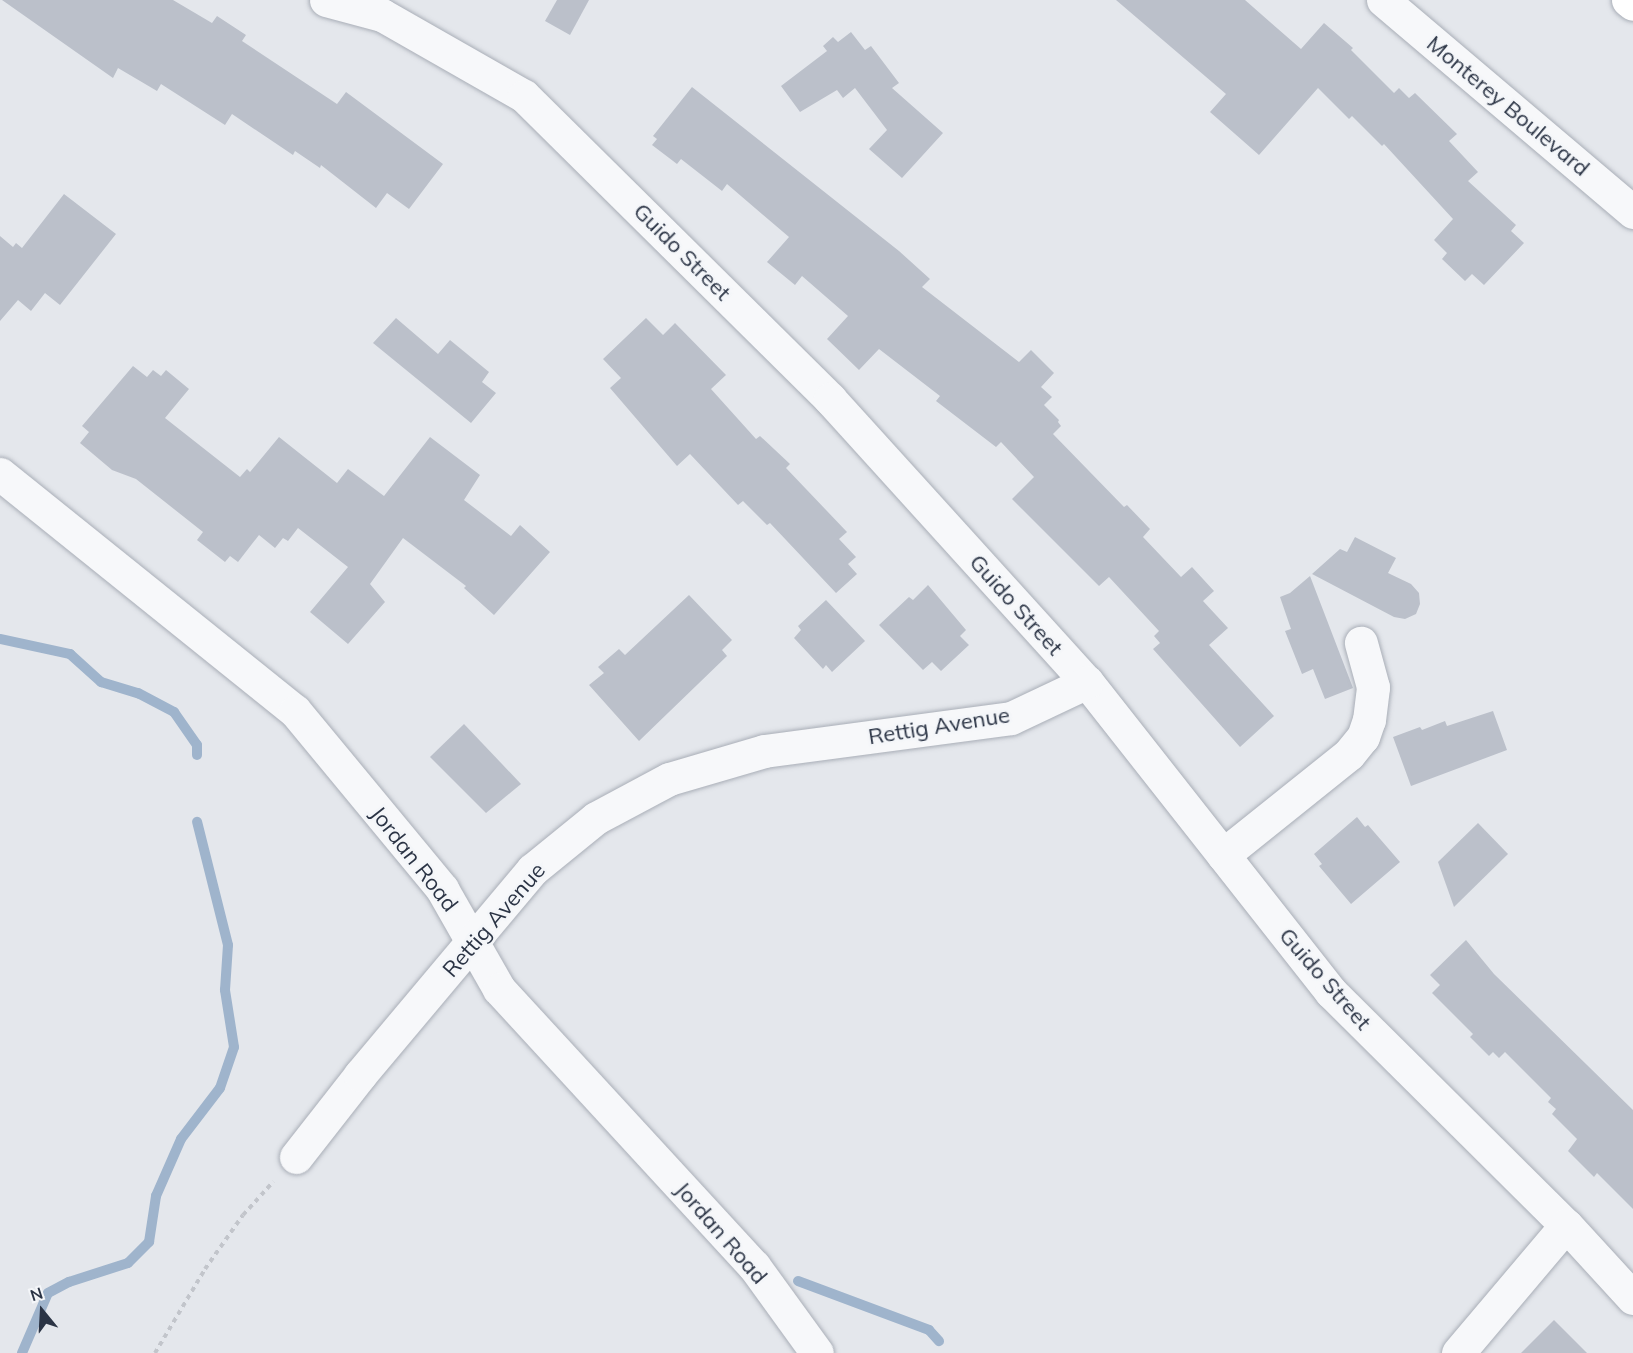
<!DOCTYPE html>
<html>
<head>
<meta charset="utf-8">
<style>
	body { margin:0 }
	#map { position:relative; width:1633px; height:1353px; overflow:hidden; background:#e4e7ec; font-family:Mulish,sans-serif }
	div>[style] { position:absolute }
	.stream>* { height:10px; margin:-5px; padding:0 5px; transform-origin:5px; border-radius:5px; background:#9fb4cc }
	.building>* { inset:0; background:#bbc0ca }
	.path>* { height:4px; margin-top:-2px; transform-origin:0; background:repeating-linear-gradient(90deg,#c2c5cb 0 4.5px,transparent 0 9px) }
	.roads { filter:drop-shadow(0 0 2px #a9aeb7) drop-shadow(0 0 2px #a9aeb7) }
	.minor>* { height:33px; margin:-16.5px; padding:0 16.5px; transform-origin:16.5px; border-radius:16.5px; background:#f7f8fa }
	.highway>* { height:33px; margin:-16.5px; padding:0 16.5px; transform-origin:16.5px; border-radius:16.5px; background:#fff }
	span { translate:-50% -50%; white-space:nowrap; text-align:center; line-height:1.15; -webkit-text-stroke:5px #f4f6f9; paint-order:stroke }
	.street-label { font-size:22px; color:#2b3445 }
	.north { position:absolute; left:12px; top:1281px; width:60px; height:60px; -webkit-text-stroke:4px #f4f6f9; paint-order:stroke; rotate:342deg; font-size:16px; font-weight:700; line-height:24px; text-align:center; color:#2b3445 }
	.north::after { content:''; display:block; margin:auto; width:21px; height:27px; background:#2b3445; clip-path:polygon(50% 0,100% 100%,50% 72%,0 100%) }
</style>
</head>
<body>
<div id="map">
	<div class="stream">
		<i style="left:0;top:639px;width:72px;rotate:12.1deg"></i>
		<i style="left:70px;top:654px;width:42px;rotate:42.1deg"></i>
		<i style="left:101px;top:682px;width:39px;rotate:17deg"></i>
		<i style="left:138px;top:693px;width:41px;rotate:27.8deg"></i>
		<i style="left:174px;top:712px;width:40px;rotate:55.1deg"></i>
		<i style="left:197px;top:745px;width:10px;rotate:90deg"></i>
		<i style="left:798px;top:1281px;width:140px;rotate:20.5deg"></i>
		<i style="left:929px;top:1330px;width:15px;rotate:48deg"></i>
		<i style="left:22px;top:1353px;width:65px;rotate:-66.6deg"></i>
		<i style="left:48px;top:1293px;width:24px;rotate:-28deg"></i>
		<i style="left:69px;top:1282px;width:62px;rotate:-17.9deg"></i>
		<i style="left:128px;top:1263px;width:30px;rotate:-45deg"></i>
		<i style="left:149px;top:1242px;width:47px;rotate:-81.3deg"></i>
		<i style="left:156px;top:1196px;width:62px;rotate:-66.3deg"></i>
		<i style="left:181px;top:1139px;width:64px;rotate:-52.6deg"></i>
		<i style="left:220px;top:1088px;width:43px;rotate:-71.1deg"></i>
		<i style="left:234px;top:1047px;width:58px;rotate:-99deg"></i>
		<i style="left:225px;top:990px;width:45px;rotate:-86.2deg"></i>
		<i style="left:228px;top:945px;width:127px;rotate:-104.1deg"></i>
	</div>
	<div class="building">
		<i style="clip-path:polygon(2px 0,173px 0,212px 23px,217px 16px,246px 35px,242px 41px,337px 104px,346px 92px,443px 164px,409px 209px,387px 193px,376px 208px,321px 165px,320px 168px,295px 151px,293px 155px,232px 114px,225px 125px,161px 84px,157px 91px,118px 68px,113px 78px)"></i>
		<i style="clip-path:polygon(557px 0,589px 0,570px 35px,545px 21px)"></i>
		<i style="clip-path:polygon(1116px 0,1245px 0,1301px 49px,1324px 23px,1353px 48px,1351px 50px,1394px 93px,1399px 88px,1409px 98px,1415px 93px,1457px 134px,1449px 141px,1478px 172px,1468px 181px,1516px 225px,1511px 231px,1524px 243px,1484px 285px,1472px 274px,1465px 281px,1442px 259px,1447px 253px,1434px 240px,1453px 219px,1384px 144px,1382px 146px,1352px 116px,1349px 119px,1318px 88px,1259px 155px,1210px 112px,1226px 94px)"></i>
		<i style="clip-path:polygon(851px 32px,865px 50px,871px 46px,899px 83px,892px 88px,943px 133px,902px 178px,869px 149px,887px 130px,855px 88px,843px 98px,837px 90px,800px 112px,781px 86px,827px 51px,823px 46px,833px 37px,838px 42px)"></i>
		<i style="clip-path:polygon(692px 87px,899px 251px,930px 279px,922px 287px,1019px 362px,1031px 350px,1054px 373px,1041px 387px,1052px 397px,1044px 405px,1059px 420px,1058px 422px,1061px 426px,1053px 434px,1124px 507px,1127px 505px,1150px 529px,1143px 537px,1181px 577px,1192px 567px,1214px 591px,1203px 601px,1228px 628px,1209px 645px,1274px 716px,1240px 747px,1153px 649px,1160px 643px,1154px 636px,1159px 631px,1109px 577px,1099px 586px,1012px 499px,1034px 477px,1001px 442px,996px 447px,936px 401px,940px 396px,879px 349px,859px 370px,827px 339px,848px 316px,802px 276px,795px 285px,767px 262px,789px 237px,727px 184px,722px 191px,681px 159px,677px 164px,652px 145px,657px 139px,653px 136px)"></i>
		<i style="clip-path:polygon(64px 194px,116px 234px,60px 305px,45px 293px,31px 311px,18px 300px,0 321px,0 236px,13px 247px,16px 243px,22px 248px)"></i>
		<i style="clip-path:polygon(396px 318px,438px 354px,450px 340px,489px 372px,482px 382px,496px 393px,471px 423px,373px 343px)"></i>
		<i style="clip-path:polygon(646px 318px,663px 335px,675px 323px,726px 375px,711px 389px,756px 439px,760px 436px,790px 464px,786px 468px,847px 532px,839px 539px,856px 557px,848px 564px,857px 574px,836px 593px,770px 523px,767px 525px,743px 501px,738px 505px,690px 454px,677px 466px,610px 388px,621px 378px,603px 359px)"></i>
		<i style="clip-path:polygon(133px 366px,147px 377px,153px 370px,161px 376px,166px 370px,189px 389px,165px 418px,240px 477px,247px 469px,250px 472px,279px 437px,337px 483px,348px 469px,384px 496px,430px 437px,480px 475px,464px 500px,511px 536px,520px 525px,550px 552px,494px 615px,464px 588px,466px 586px,403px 538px,370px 584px,385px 602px,348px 644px,310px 612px,348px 567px,298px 528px,288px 541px,283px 538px,275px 548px,259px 535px,238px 562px,230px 556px,225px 562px,197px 540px,203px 532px,136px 479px,112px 470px,80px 443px,89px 432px,82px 426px)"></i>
		<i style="clip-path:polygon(1355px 537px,1396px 558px,1388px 573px,1411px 584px,1419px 593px,1420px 604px,1416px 614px,1405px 619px,1394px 617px,1312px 574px,1340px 549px,1347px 552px)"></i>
		<i style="clip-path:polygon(1310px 576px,1353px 688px,1325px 699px,1313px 669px,1302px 674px,1285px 631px,1291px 629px,1280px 597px,1290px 593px)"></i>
		<i style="clip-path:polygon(928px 585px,966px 630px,960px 636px,969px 645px,941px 671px,932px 662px,923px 670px,879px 625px,909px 597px,913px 600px)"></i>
		<i style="clip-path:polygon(689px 595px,732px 640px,722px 650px,727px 656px,639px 741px,589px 685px,604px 673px,598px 667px,619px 649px,625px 655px)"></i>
		<i style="clip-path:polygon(826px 600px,865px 641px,832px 672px,826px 665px,823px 669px,794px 638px,801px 630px,798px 626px)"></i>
		<i style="clip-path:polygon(1493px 711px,1507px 750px,1411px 786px,1393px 737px,1420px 727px,1422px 730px,1445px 721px,1447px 726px)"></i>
		<i style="clip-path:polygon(464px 724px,521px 784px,486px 813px,430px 757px)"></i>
		<i style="clip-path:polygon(1357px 817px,1365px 827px,1368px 825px,1400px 862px,1351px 904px,1319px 866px,1322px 864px,1314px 854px)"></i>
		<i style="clip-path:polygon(1478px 823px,1508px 854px,1454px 907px,1438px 862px)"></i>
		<i style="clip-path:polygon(1466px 940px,1494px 974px,1633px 1110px,1633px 1209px,1597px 1173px,1594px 1177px,1568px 1151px,1577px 1139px,1552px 1114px,1556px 1109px,1548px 1102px,1551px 1098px,1505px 1052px,1499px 1058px,1493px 1052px,1489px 1056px,1470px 1037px,1473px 1034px,1432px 993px,1440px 985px,1430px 975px)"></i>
		<i style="clip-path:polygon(1554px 1320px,1587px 1353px,1521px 1353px)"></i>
	</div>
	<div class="path">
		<i style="left:155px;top:1353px;width:98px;rotate:-59.2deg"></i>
		<i style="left:205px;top:1269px;width:66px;rotate:-54.9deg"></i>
		<i style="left:243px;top:1215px;width:45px;rotate:-47.7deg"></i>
	</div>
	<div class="roads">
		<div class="minor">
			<i style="left:326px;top:0;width:58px;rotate:15deg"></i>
			<i style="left:382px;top:15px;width:163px;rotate:29.7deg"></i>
			<i style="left:524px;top:96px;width:431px;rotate:44.7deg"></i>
			<i style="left:830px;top:399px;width:382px;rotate:47.8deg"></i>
			<i style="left:1087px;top:682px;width:395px;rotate:51.8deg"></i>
			<i style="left:1331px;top:992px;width:331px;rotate:44.8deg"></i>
			<i style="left:1566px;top:1225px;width:99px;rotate:47.5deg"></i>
			<i style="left:1383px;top:0;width:328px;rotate:40.3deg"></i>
			<i style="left:0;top:474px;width:378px;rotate:38.8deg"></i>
			<i style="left:295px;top:711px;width:231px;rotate:50.4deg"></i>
			<i style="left:442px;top:889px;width:115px;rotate:60.3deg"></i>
			<i style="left:499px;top:989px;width:377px;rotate:47.4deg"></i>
			<i style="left:754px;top:1266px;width:107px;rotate:54.1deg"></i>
			<i style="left:1223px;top:855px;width:161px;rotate:-38.7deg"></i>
			<i style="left:1349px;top:754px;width:22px;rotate:-51deg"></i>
			<i style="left:1363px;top:737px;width:18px;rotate:-71deg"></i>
			<i style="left:1369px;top:720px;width:33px;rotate:-83deg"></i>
			<i style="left:1373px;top:687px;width:46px;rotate:-105.3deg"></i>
			<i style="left:296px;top:1157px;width:104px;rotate:-52deg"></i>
			<i style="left:360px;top:1075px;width:268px;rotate:-50deg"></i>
			<i style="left:532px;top:870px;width:82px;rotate:-39.1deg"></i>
			<i style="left:596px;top:818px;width:83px;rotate:-28.1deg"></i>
			<i style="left:669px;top:779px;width:99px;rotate:-16.4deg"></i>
			<i style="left:764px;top:751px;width:249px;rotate:-7.6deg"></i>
			<i style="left:1011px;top:718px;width:84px;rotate:-25.3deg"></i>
			<i style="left:1458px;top:1353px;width:167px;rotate:-49.8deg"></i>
		</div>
		<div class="highway">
			<i style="left:1628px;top:0;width:6px;rotate:39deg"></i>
		</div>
	</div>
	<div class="street-label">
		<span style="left:1508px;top:106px;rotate:40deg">Monterey Boulevard</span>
		<span style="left:682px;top:252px;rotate:45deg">Guido Street</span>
		<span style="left:1016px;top:605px;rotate:48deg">Guido Street</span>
		<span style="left:939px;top:726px;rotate:-9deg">Rettig Avenue</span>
		<span style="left:414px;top:859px;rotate:52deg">Jordan Road</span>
		<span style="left:494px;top:920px;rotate:-49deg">Rettig Avenue</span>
		<span style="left:1325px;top:979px;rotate:49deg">Guido Street</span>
		<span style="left:721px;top:1233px;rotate:49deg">Jordan Road</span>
	</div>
	<div class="north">N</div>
</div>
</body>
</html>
